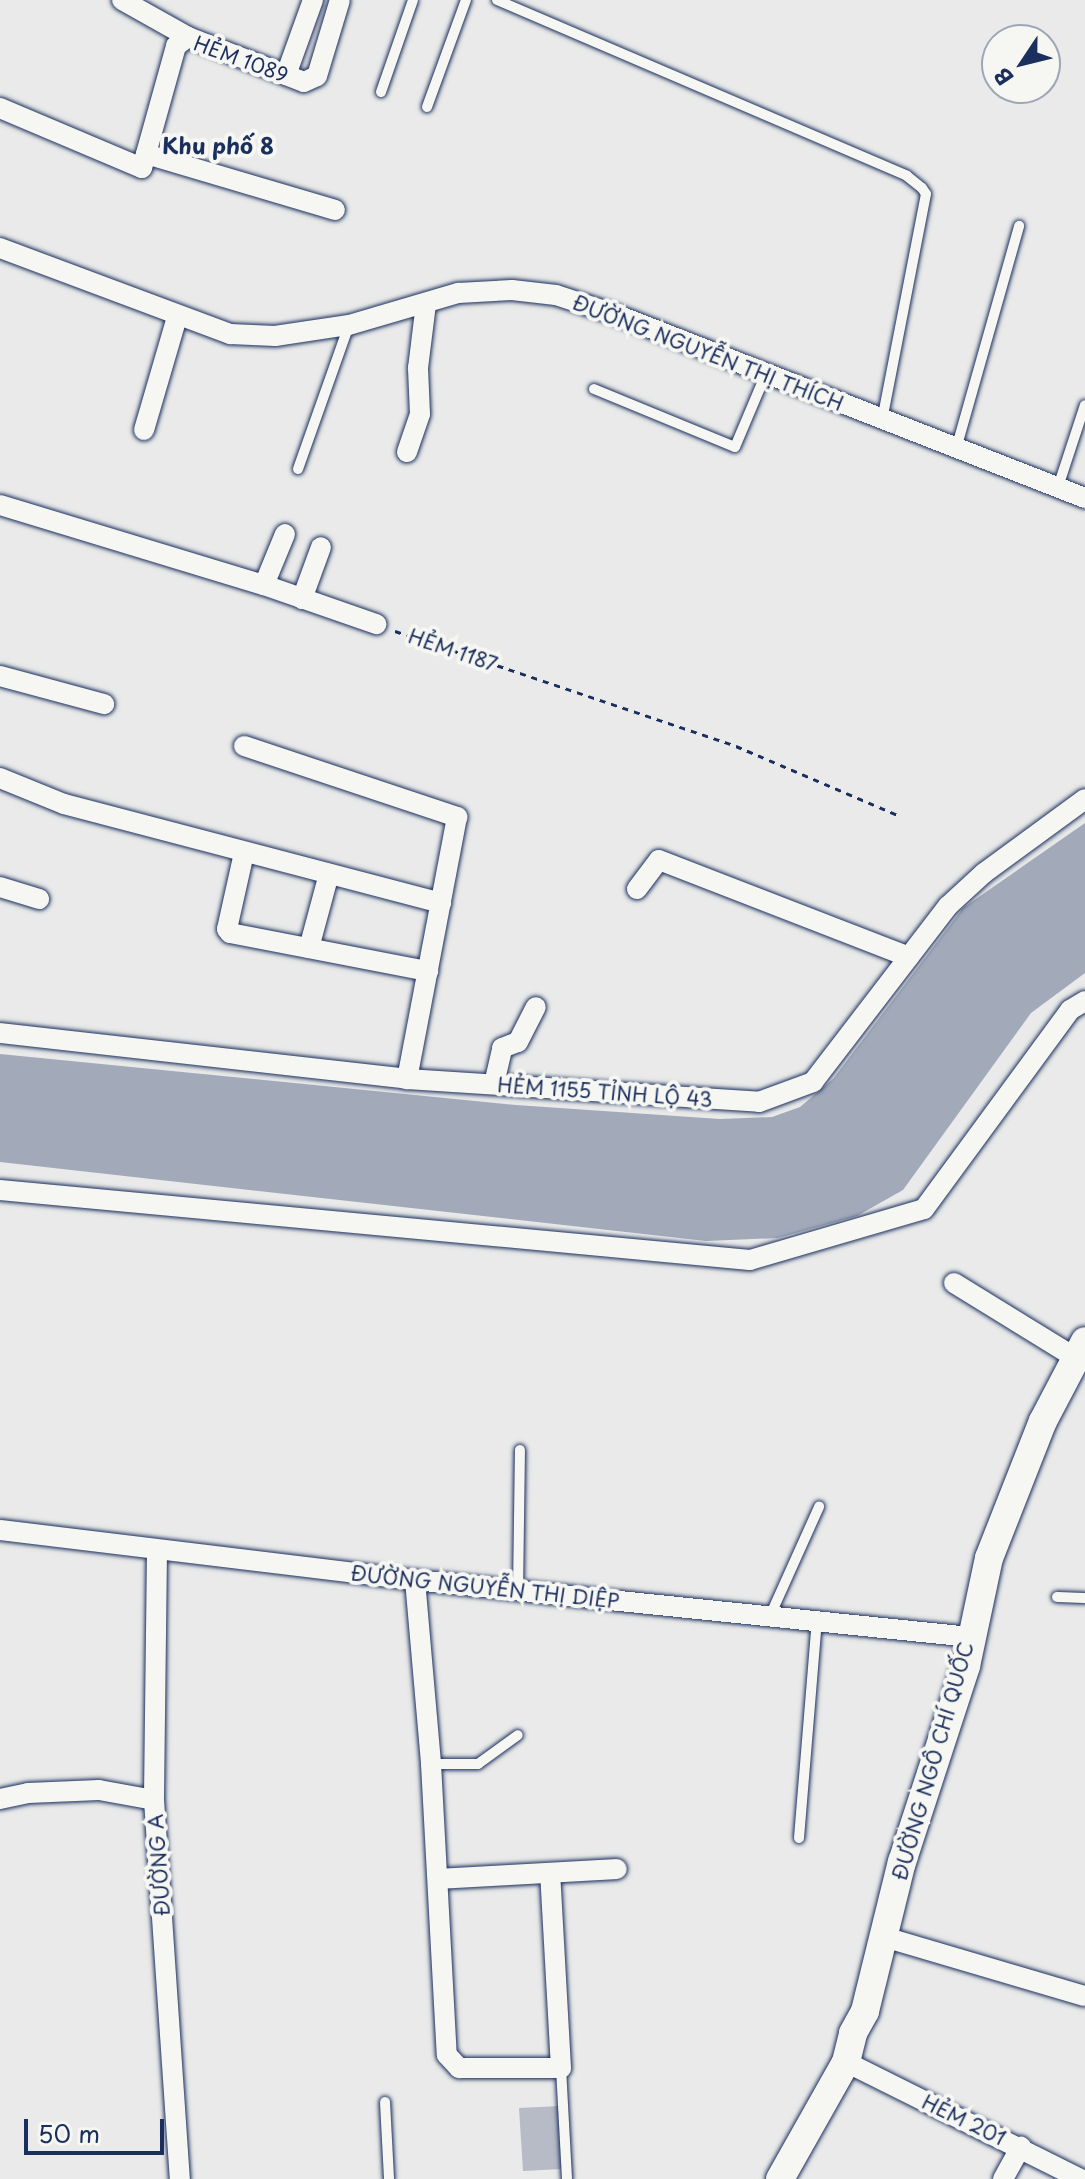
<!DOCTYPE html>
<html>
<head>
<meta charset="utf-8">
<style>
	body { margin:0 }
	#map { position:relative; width:1085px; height:2179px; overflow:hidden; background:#e9eae9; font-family:"Playpen Sans",sans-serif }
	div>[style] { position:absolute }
	.water>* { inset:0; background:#a2aaba }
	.building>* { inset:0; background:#b6bbc6 }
	.path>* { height:3px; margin-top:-1.5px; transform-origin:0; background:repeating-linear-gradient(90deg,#1b2f5e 0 6px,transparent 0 12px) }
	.roads { filter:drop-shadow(0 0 2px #1b2f5e) drop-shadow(0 0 2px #1b2f5e) }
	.service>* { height:10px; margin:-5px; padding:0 5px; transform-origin:5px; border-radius:5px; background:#f6f6f2 }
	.minor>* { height:20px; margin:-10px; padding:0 10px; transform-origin:10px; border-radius:10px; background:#f6f6f2 }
	.secondary>* { height:28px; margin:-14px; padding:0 14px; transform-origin:14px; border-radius:14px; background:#f6f6f2 }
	span { translate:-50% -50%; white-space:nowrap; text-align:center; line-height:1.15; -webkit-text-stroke:8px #f6f6f2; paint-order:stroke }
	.street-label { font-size:20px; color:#1b2f5e }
	.neighbourhood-label { font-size:22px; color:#1b2f5e; font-weight:700 }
	.north { position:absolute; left:981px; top:24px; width:80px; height:80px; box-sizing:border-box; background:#f6f6f2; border:2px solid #9ea6b7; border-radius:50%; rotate:235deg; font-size:22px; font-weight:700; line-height:32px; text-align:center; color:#1b2f5e }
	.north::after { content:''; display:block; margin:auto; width:28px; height:36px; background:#1b2f5e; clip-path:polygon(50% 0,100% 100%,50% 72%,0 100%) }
	.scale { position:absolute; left:24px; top:2119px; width:140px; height:36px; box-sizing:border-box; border:4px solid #1b2f5e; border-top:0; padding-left:10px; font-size:24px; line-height:28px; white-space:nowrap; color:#1b2f5e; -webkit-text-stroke:6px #f6f6f2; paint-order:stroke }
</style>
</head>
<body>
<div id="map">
	<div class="water">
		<i style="clip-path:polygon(1085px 823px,1085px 973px,1031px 1013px,903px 1190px,857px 1216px,778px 1238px,706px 1241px,0 1162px,0 1054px,516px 1105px,720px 1119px,772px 1117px,800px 1107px,833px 1079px,963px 908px)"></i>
	</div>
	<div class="building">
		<i style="clip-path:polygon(559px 2106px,562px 2169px,523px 2171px,519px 2108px)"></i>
	</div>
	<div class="path">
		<i style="left:395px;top:631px;width:360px;rotate:18.6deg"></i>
		<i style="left:736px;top:746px;width:176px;rotate:23.1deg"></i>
	</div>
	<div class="roads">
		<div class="service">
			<i style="left:497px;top:0;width:446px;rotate:23.2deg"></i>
			<i style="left:907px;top:176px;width:19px;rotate:39deg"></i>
			<i style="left:922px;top:188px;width:7px;rotate:56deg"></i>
			<i style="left:926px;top:194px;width:230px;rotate:101deg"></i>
			<i style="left:381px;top:92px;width:97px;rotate:-70.8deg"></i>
			<i style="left:427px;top:107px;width:114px;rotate:-70deg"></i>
			<i style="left:594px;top:389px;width:152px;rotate:22.4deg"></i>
			<i style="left:735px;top:447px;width:77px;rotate:-67.1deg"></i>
			<i style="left:956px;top:449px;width:232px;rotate:-74.2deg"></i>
			<i style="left:298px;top:469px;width:153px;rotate:-70.5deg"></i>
			<i style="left:1058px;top:487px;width:86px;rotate:-71.8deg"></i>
			<i style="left:518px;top:1591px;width:141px;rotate:-89.2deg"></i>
			<i style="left:1057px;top:1597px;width:28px;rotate:2deg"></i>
			<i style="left:770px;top:1616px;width:120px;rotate:-65.8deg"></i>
			<i style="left:431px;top:1764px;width:47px"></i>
			<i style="left:478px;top:1764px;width:49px;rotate:-35.9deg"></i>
			<i style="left:799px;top:1838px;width:218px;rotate:-85.3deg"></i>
			<i style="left:561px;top:2068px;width:111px;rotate:86.9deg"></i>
			<i style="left:385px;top:2102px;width:77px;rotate:87deg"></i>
		</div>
		<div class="minor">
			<i style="left:122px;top:0;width:76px;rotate:29.3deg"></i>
			<i style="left:286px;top:75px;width:80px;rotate:-70.2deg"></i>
			<i style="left:0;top:108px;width:154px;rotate:22.9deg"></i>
			<i style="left:142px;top:168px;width:127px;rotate:-74.4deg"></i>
			<i style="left:176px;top:46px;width:15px;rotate:-37deg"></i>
			<i style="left:188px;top:37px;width:124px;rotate:21.2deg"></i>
			<i style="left:304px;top:82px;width:14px;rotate:-25deg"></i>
			<i style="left:317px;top:76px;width:79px;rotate:-73.2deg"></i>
			<i style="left:146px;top:154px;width:197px;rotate:16.5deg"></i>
			<i style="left:0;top:248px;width:246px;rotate:20.5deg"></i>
			<i style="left:230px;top:334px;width:45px;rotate:2.5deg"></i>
			<i style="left:275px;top:336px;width:75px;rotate:-8.5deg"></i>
			<i style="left:349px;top:325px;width:114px;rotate:-16.4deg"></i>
			<i style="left:458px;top:293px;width:54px;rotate:-3.2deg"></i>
			<i style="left:512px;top:290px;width:44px;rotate:6.5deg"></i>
			<i style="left:556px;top:295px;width:64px;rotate:18.2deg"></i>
			<i style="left:617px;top:315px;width:503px;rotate:21.36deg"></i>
			<i style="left:144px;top:430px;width:118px;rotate:-73.7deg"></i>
			<i style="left:407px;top:452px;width:40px;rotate:-71.1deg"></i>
			<i style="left:420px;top:414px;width:46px;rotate:-92.5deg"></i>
			<i style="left:418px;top:368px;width:64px;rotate:-82.9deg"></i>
			<i style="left:0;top:505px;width:276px;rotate:16.9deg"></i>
			<i style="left:264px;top:585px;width:119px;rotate:19.2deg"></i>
			<i style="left:264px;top:585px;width:55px;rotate:-67.6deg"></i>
			<i style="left:302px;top:599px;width:55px;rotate:-69.9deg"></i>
			<i style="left:0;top:676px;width:108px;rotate:15.1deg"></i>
			<i style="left:244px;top:746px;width:225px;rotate:18.4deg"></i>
			<i style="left:457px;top:817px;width:267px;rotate:100.8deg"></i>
			<i style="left:0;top:778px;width:69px;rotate:22.1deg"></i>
			<i style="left:64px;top:804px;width:390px;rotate:14.7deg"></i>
			<i style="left:244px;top:853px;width:78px;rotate:102.6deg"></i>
			<i style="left:227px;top:929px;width:5px;rotate:53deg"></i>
			<i style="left:230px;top:933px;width:202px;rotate:10.9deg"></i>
			<i style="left:0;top:887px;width:41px;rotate:17.1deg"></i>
			<i style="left:637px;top:889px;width:36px;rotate:-53deg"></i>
			<i style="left:659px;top:860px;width:268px;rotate:21.2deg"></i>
			<i style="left:309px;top:948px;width:77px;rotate:-74.9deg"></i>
			<i style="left:0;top:1033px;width:410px;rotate:6.4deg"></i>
			<i style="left:407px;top:1079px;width:353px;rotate:3.7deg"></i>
			<i style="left:759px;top:1102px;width:58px;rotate:-20.3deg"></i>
			<i style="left:813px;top:1082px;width:222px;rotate:-52.5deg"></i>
			<i style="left:948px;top:906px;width:49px;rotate:-42.5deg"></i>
			<i style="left:984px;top:873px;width:125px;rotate:-36.2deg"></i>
			<i style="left:494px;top:1084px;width:37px;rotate:-77deg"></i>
			<i style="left:502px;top:1048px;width:17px;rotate:-21deg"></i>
			<i style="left:518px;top:1042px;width:39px;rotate:-63deg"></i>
			<i style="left:0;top:1190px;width:753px;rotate:5.33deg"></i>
			<i style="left:750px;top:1260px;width:181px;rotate:-16.3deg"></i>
			<i style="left:924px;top:1209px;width:247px;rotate:-53.7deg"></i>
			<i style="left:1070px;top:1010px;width:17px;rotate:-31deg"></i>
			<i style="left:954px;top:1283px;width:143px;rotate:31.6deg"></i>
			<i style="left:0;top:1530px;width:418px;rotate:6.9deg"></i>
			<i style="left:415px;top:1580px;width:558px;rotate:5.86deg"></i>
			<i style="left:157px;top:1551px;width:249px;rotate:90.7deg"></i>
			<i style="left:154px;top:1800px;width:380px;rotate:86.1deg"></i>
			<i style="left:415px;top:1580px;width:185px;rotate:85deg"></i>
			<i style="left:431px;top:1764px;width:291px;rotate:86.9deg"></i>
			<i style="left:447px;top:2055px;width:18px;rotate:47deg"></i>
			<i style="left:459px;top:2068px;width:102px"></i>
			<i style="left:561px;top:2068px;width:195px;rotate:-93.2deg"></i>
			<i style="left:0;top:1799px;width:29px;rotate:-12deg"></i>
			<i style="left:28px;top:1793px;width:71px;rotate:-2.4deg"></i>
			<i style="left:99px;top:1790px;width:56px;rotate:10.3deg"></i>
			<i style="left:438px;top:1879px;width:179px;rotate:-3.2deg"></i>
			<i style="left:884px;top:1937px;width:209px;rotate:16.4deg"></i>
			<i style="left:846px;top:2062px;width:263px;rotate:26.5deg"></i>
			<i style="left:1003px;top:2179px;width:37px;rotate:-61deg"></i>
		</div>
		<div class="secondary">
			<i style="left:780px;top:2179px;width:134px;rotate:-60.6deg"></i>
			<i style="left:846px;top:2062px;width:30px;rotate:-76deg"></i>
			<i style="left:853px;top:2033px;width:25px;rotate:-61deg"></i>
			<i style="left:865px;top:2011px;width:154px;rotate:-76.1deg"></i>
			<i style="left:902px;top:1862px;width:206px;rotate:-71.9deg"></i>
			<i style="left:966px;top:1666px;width:110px;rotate:-78deg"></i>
			<i style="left:989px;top:1558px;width:147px;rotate:-68.5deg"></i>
			<i style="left:1043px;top:1421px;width:90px;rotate:-62.3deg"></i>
		</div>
	</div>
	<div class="street-label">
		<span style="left:241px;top:59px;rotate:20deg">HẺM 1089</span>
		<span style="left:708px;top:353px;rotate:21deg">ĐƯỜNG NGUYỄN THỊ THÍCH</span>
		<span style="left:453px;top:650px;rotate:19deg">HẺM 1187</span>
		<span style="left:605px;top:1092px;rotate:4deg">HẺM 1155 TỈNH LỘ 43</span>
		<span style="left:485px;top:1587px;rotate:6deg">ĐƯỜNG NGUYỄN THỊ DIỆP</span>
		<span style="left:933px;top:1761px;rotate:-74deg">ĐƯỜNG NGÔ CHÍ QUỐC</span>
		<span style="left:159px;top:1865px;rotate:-94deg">ĐƯỜNG A</span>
		<span style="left:964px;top:2120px;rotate:26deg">HẺM 201</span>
	</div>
	<div class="neighbourhood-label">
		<span style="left:218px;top:145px">Khu phố 8</span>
	</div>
	<div class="north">B</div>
	<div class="scale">50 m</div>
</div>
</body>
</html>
